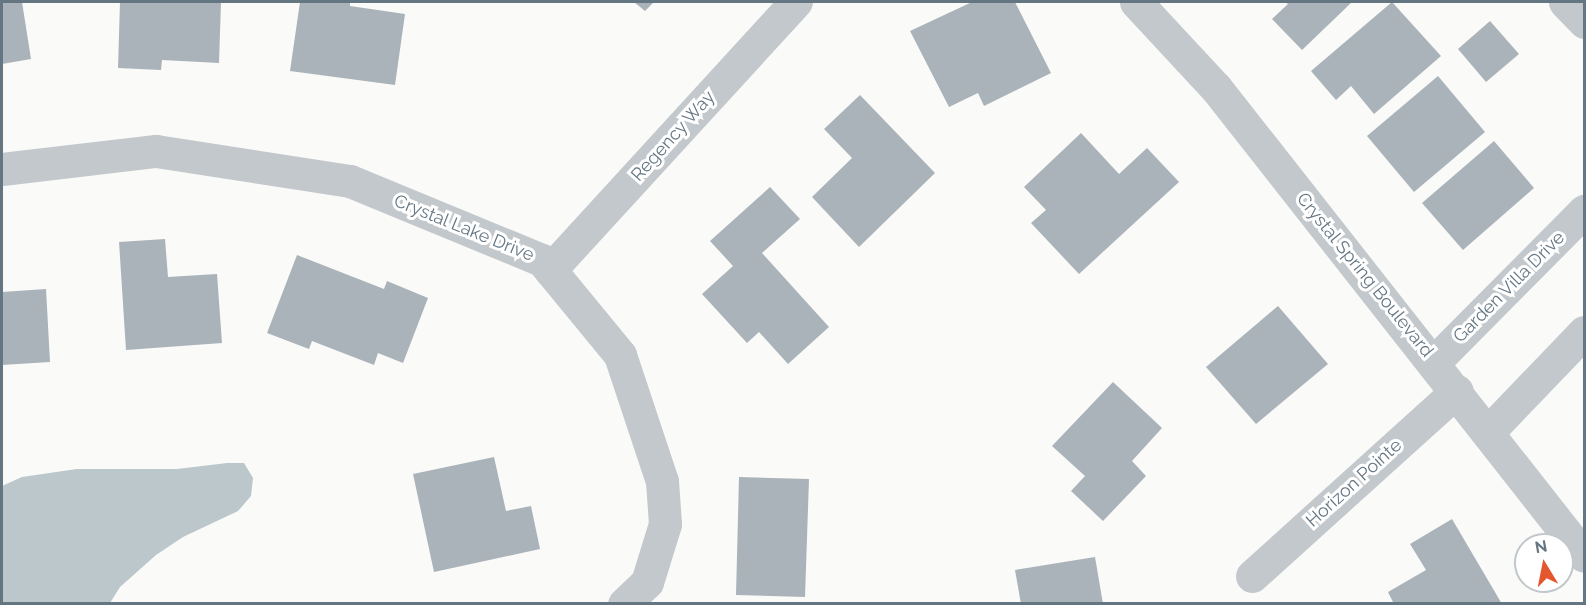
<!DOCTYPE html>
<html>
<head>
<meta charset="utf-8">
<style>
	body { margin:0 }
	#map { position:relative; width:1586px; height:605px; overflow:hidden; background:#fafaf8; font-family:Raleway,sans-serif }
	div>[style] { position:absolute }
	.water>* { inset:0; background:#bbc7cb }
	.building>* { inset:0; background:#aab3b9 }
	.minor>* { height:33px; margin:-16.5px; padding:0 16.5px; transform-origin:16.5px; border-radius:16.5px; background:#c3c8cc }
	span { translate:-50% -50%; white-space:nowrap; text-align:center; line-height:1.15; -webkit-text-stroke:6px #fff; paint-order:stroke }
	.street-label { font-size:18px; color:#657683 }
	.frame { position:absolute; inset:0; border:3px solid #657683; pointer-events:none }
	.north { position:absolute; left:1514px; top:533px; width:60px; height:60px; box-sizing:border-box; background:#fff; border:2px solid #c1c8cd; border-radius:50%; rotate:350deg; font-size:16px; font-weight:700; line-height:24px; text-align:center; color:#657683 }
	.north::after { content:''; display:block; margin:auto; width:21px; height:27px; background:#e4572e; clip-path:polygon(50% 0,100% 100%,50% 72%,0 100%) }
</style>
</head>
<body>
<div id="map">
	<div class="water">
		<i style="clip-path:polygon(227px 463px,244px 463px,253px 478px,251px 496px,238px 511px,183px 537px,156px 555px,120px 587px,110px 603px,2px 603px,2px 486px,22px 477px,77px 469px,177px 469px)"></i>
	</div>
	<div class="building">
		<i style="clip-path:polygon(2px 2px,22px 2px,31px 59px,2px 64px)"></i>
		<i style="clip-path:polygon(120px 2px,221px 2px,219px 63px,162px 60px,161px 70px,118px 68px)"></i>
		<i style="clip-path:polygon(300px 2px,350px 2px,350px 6px,405px 14px,395px 85px,290px 71px)"></i>
		<i style="clip-path:polygon(634px 2px,654px 2px,645px 11px)"></i>
		<i style="clip-path:polygon(972px 2px,1015px 2px,1051px 73px,984px 106px,978px 93px,949px 107px,910px 31px)"></i>
		<i style="clip-path:polygon(1285px 2px,1352px 2px,1302px 50px,1272px 19px,1288px 4px)"></i>
		<i style="clip-path:polygon(1392px 2px,1441px 56px,1374px 114px,1351px 86px,1336px 100px,1311px 71px)"></i>
		<i style="clip-path:polygon(1490px 21px,1519px 54px,1486px 82px,1458px 49px)"></i>
		<i style="clip-path:polygon(1438px 76px,1485px 132px,1414px 192px,1367px 136px)"></i>
		<i style="clip-path:polygon(860px 95px,935px 173px,859px 247px,812px 197px,852px 158px,824px 129px)"></i>
		<i style="clip-path:polygon(1081px 133px,1119px 174px,1147px 148px,1179px 182px,1079px 274px,1031px 223px,1046px 210px,1024px 187px)"></i>
		<i style="clip-path:polygon(1494px 141px,1534px 188px,1463px 250px,1422px 203px)"></i>
		<i style="clip-path:polygon(770px 187px,800px 219px,762px 253px,829px 327px,788px 364px,759px 332px,747px 343px,702px 294px,733px 266px,710px 241px)"></i>
		<i style="clip-path:polygon(165px 239px,168px 277px,217px 274px,222px 343px,126px 350px,119px 242px)"></i>
		<i style="clip-path:polygon(297px 255px,384px 289px,387px 281px,428px 298px,403px 363px,378px 353px,374px 365px,312px 341px,309px 349px,267px 333px)"></i>
		<i style="clip-path:polygon(46px 289px,50px 362px,2px 365px,2px 292px)"></i>
		<i style="clip-path:polygon(1278px 306px,1328px 364px,1256px 424px,1206px 367px)"></i>
		<i style="clip-path:polygon(1113px 382px,1162px 428px,1132px 461px,1146px 476px,1103px 521px,1071px 491px,1085px 476px,1052px 446px)"></i>
		<i style="clip-path:polygon(494px 457px,506px 511px,531px 506px,540px 549px,434px 572px,413px 474px)"></i>
		<i style="clip-path:polygon(739px 477px,809px 479px,805px 597px,736px 595px)"></i>
		<i style="clip-path:polygon(1452px 519px,1502px 604px,1394px 604px,1388px 592px,1426px 570px,1410px 544px)"></i>
		<i style="clip-path:polygon(1095px 557px,1103px 604px,1021px 604px,1015px 570px)"></i>
	</div>
	<div class="minor">
		<i style="left:1136px;top:2px;width:117px;rotate:47.1deg"></i>
		<i style="left:1216px;top:88px;width:595px;rotate:51.82deg"></i>
		<i style="left:1565px;top:2px;width:28px;rotate:46deg"></i>
		<i style="left:2px;top:169px;width:155px;rotate:-6.7deg"></i>
		<i style="left:156px;top:151px;width:196px;rotate:8.8deg"></i>
		<i style="left:350px;top:181px;width:208px;rotate:22.4deg"></i>
		<i style="left:542px;top:260px;width:123px;rotate:50.6deg"></i>
		<i style="left:620px;top:355px;width:133px;rotate:71.6deg"></i>
		<i style="left:662px;top:481px;width:43px;rotate:86deg"></i>
		<i style="left:665px;top:524px;width:61px;rotate:107.2deg"></i>
		<i style="left:647px;top:582px;width:32px;rotate:136deg"></i>
		<i style="left:550px;top:270px;width:364px;rotate:-47.5deg"></i>
		<i style="left:1434px;top:362px;width:213px;rotate:-45.2deg"></i>
		<i style="left:1489px;top:431px;width:137px;rotate:-46.2deg"></i>
		<i style="left:1252px;top:576px;width:276px;rotate:-42.1deg"></i>
	</div>
	<div class="street-label">
		<span style="left:673px;top:136px;rotate:-48deg">Regency Way</span>
		<span style="left:464px;top:228px;rotate:22deg">Crystal Lake Drive</span>
		<span style="left:1365px;top:275px;rotate:51deg">Crystal Spring Boulevard</span>
		<span style="left:1509px;top:287px;rotate:-45deg">Garden Villa Drive</span>
		<span style="left:1354px;top:483px;rotate:-42deg">Horizon Pointe</span>
	</div>
	<div class="frame"></div>
	<div class="north">N</div>
</div>
</body>
</html>
